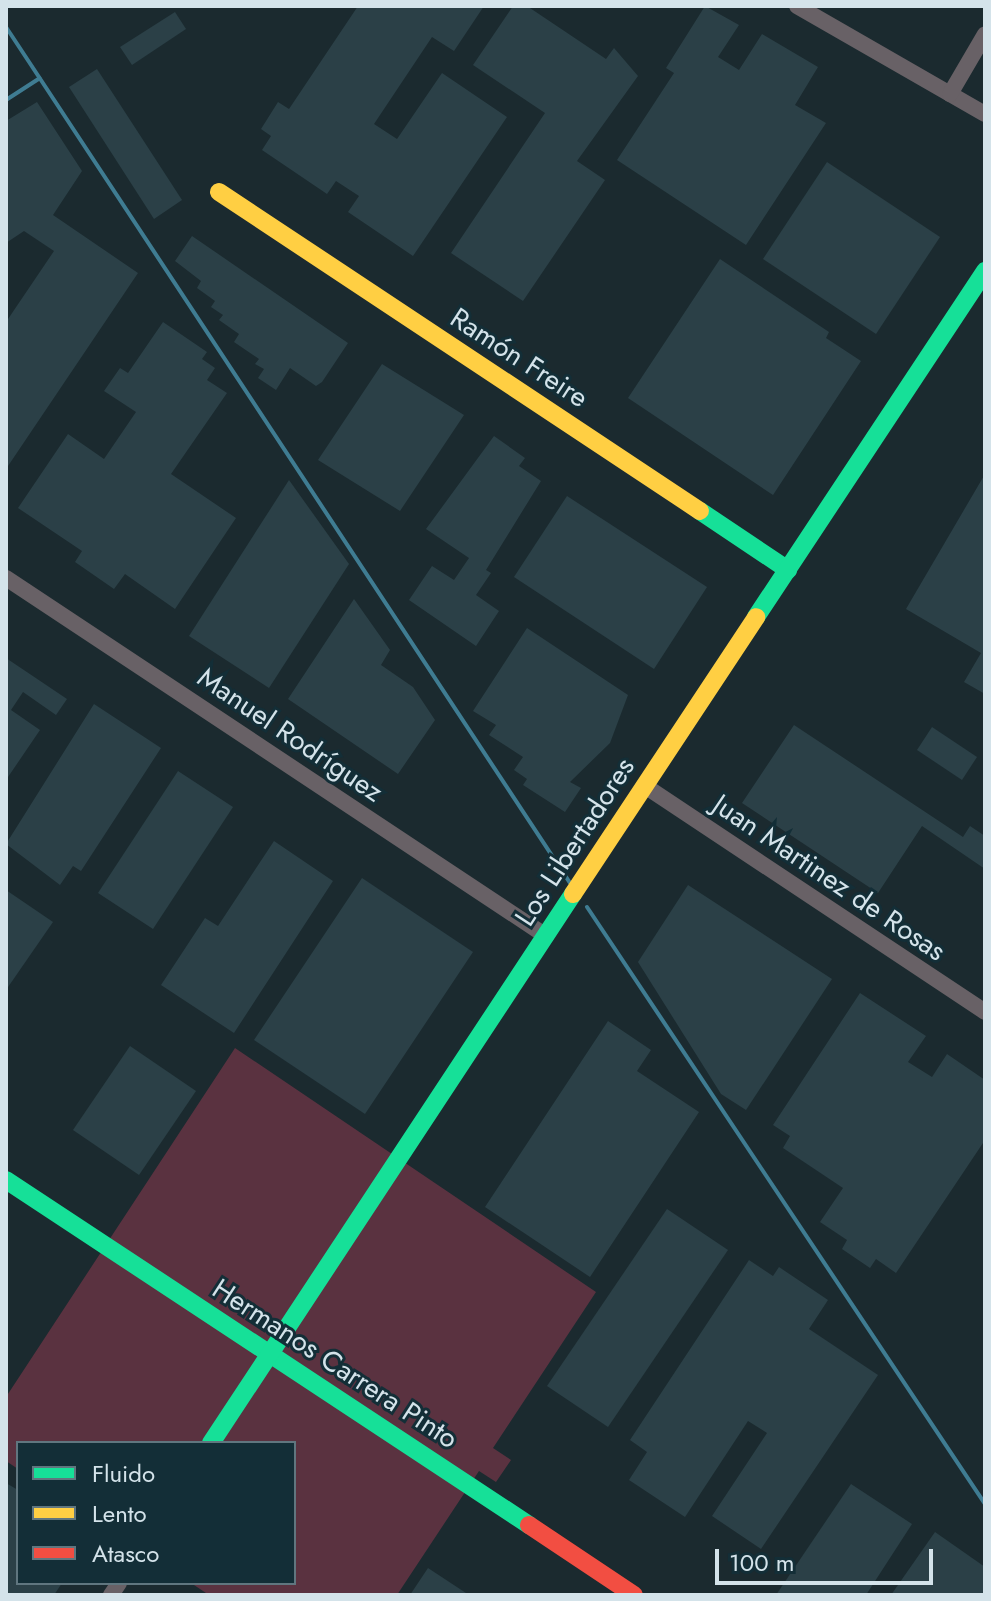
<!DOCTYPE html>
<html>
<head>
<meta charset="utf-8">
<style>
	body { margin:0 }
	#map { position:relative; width:991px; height:1601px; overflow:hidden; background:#1b2a2f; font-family:Jost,sans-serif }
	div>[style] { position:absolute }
	.green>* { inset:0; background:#5a3240 }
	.stream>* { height:4px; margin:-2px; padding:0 2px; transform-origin:2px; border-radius:2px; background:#3f7c92 }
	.building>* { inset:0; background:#2b4047 }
	.street>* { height:16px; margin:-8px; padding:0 8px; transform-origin:8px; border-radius:8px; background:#686166 }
	.fast>* { height:18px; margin:-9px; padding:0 9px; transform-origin:9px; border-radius:9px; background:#16e098 }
	.slow>* { height:18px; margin:-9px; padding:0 9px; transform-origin:9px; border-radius:9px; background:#ffcf43 }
	.jam>* { height:18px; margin:-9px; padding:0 9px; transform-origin:9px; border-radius:9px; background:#f24e42 }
	span { translate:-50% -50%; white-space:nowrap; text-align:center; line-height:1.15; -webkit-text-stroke:6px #132e37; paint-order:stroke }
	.street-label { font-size:28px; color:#d4e3ea }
	.frame { position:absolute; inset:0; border:8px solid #d4e3ea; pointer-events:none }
	.legend { position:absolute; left:16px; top:1441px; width:280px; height:144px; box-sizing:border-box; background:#132e37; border:2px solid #60767f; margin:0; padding:10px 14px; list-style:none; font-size:24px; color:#d4e3ea }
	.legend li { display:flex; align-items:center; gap:16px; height:40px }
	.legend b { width:40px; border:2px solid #60767f }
	.scale { position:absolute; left:715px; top:1549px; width:218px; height:36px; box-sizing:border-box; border:4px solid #d4e3ea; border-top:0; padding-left:10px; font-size:24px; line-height:28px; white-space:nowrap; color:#d4e3ea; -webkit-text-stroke:6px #132e37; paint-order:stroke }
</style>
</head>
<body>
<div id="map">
	<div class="green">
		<i style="clip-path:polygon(235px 1048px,596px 1292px,493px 1448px,511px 1460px,496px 1482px,479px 1471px,397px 1595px,209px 1595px,191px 1583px,294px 1583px,294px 1443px,18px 1443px,18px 1469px,6px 1461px,6px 1397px)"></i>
	</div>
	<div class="stream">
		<i style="left:6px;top:27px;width:1025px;rotate:56.62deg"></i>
		<i style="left:6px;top:100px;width:40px;rotate:-32.9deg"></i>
		<i style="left:587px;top:907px;width:718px;rotate:56.31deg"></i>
	</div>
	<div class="building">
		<i style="clip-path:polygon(358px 6px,484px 6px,454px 51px,432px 37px,374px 124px,397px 139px,442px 73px,507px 117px,413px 256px,348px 212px,359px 196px,336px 181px,327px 194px,262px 150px,271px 136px,261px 129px,278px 102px,289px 109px)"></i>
		<i style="clip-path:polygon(513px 6px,527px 6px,606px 59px,614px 48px,638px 76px,577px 161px,605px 180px,523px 301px,451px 253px,545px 113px,473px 65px)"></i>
		<i style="clip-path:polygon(705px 6px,739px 25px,718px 57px,739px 70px,762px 34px,818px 67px,795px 105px,826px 123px,746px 245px,617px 160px,674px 73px,666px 68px)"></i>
		<i style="clip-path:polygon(175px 12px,186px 29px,132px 65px,120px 47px)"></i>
		<i style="clip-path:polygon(97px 69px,182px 200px,154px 219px,69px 87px)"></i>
		<i style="clip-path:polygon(37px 102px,82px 171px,53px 215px,138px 273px,6px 469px,6px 322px,54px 251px,24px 231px,6px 243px,6px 121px)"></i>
		<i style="clip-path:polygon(827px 162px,940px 237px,876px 334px,763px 259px)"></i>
		<i style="clip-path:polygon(192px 236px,348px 343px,322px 382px,316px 386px,290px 368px,276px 390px,258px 378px,264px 369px,255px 364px,259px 359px,234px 342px,239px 334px,219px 320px,223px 315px,211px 307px,215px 301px,197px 288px,201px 281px,175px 261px)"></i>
		<i style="clip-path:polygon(720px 259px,829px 332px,826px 338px,861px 361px,773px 495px,628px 398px)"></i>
		<i style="clip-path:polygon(163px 322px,207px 352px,202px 359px,215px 368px,207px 380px,227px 393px,171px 474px,236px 518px,175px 609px,125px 574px,114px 589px,75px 562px,82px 551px,18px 508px,68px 434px,104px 459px,136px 412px,104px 391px,120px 368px,128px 373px)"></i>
		<i style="clip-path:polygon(382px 364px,464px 415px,400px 511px,318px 460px)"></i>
		<i style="clip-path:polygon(494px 436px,525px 458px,519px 466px,541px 481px,486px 570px,491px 573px,476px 595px,499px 611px,476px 646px,409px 600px,432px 566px,454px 580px,469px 558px,426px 529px)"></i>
		<i style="clip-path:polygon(985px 474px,985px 694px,964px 682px,981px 653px,906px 609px)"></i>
		<i style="clip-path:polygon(289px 480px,349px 564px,269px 688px,189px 636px)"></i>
		<i style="clip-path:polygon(567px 496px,707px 587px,654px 669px,514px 577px)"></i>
		<i style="clip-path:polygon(354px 599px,390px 650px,381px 665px,413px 687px,435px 720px,398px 774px,288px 699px)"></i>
		<i style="clip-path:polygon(527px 628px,628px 695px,610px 743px,570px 782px,581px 788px,565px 812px,523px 785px,527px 779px,514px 770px,523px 757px,489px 735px,496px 725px,473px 711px)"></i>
		<i style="clip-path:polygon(6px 658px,67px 699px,56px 715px,23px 692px,11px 710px,40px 730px,6px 780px)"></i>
		<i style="clip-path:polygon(94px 704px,161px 748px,81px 871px,73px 866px,60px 885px,6px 844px)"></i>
		<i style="clip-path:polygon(794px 725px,963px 837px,970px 826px,985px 836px,985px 869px,922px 826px,878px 893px,742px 803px)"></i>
		<i style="clip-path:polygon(932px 727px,977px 757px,962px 780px,917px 750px)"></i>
		<i style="clip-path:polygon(178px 771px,233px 807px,153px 929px,98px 893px)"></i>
		<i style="clip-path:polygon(274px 841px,333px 881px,234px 1033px,161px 985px,205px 918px,218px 926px)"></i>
		<i style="clip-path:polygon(362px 878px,473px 952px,365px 1114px,254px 1040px)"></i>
		<i style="clip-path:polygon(688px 885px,832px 979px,746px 1110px,721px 1094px,638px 962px)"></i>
		<i style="clip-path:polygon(6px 890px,53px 922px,6px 990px)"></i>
		<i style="clip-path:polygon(860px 993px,926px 1036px,908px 1062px,932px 1077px,947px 1054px,985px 1080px,985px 1140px,896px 1273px,876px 1259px,870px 1268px,842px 1249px,847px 1240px,820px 1222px,843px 1188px,783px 1148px,790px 1136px,773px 1125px)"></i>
		<i style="clip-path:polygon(608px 1021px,651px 1050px,637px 1071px,699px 1112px,590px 1277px,485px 1207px)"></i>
		<i style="clip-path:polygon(130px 1046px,196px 1091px,139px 1175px,73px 1130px)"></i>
		<i style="clip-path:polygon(667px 1209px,728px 1250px,608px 1427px,547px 1386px)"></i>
		<i style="clip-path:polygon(749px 1260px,773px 1276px,779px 1267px,828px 1300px,809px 1329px,878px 1375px,761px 1549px,712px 1516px,767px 1433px,748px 1421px,685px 1517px,629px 1480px,647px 1452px,630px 1440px)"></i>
		<i style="clip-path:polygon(6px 1483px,18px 1490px,18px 1583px,62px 1583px,54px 1595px,6px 1595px)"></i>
		<i style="clip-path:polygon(851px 1484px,912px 1524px,866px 1595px,776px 1595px)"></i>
		<i style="clip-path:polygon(935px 1532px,985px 1567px,985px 1595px,891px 1595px)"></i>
		<i style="clip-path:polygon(428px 1568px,469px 1595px,410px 1595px)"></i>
	</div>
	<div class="street">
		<i style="left:797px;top:6px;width:217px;rotate:29.9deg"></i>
		<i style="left:950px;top:94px;width:69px;rotate:-59.7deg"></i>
		<i style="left:6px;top:578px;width:648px;rotate:33.54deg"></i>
		<i style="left:645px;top:786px;width:408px;rotate:33.6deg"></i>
		<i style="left:111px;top:1595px;width:14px;rotate:-56deg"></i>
	</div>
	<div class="fast">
		<i style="left:700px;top:511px;width:106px;rotate:33.8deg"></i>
		<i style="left:756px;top:617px;width:415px;rotate:-56.5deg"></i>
		<i style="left:6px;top:1180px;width:627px;rotate:33.41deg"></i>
		<i style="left:211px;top:1443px;width:658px;rotate:-56.6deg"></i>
	</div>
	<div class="slow">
		<i style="left:219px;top:192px;width:577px;rotate:33.55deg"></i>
		<i style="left:573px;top:894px;width:332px;rotate:-56.5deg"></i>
	</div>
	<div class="jam">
		<i style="left:529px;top:1525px;width:126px;rotate:33.7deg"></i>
	</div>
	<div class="street-label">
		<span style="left:519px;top:358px;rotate:33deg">Ramón Freire</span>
		<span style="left:290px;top:735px;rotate:34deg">Manuel Rodríguez</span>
		<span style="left:575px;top:842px;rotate:-57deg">Los Libertadores</span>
		<span style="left:829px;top:878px;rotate:34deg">Juan Martinez de Rosas</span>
		<span style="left:335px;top:1364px;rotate:33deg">Hermanos Carrera Pinto</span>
	</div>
	<div class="frame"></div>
	<ul class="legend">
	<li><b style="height:10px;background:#16e098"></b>Fluido</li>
	<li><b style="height:10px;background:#ffcf43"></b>Lento</li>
	<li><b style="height:10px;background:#f24e42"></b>Atasco</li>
	</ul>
	<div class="scale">100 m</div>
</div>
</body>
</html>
